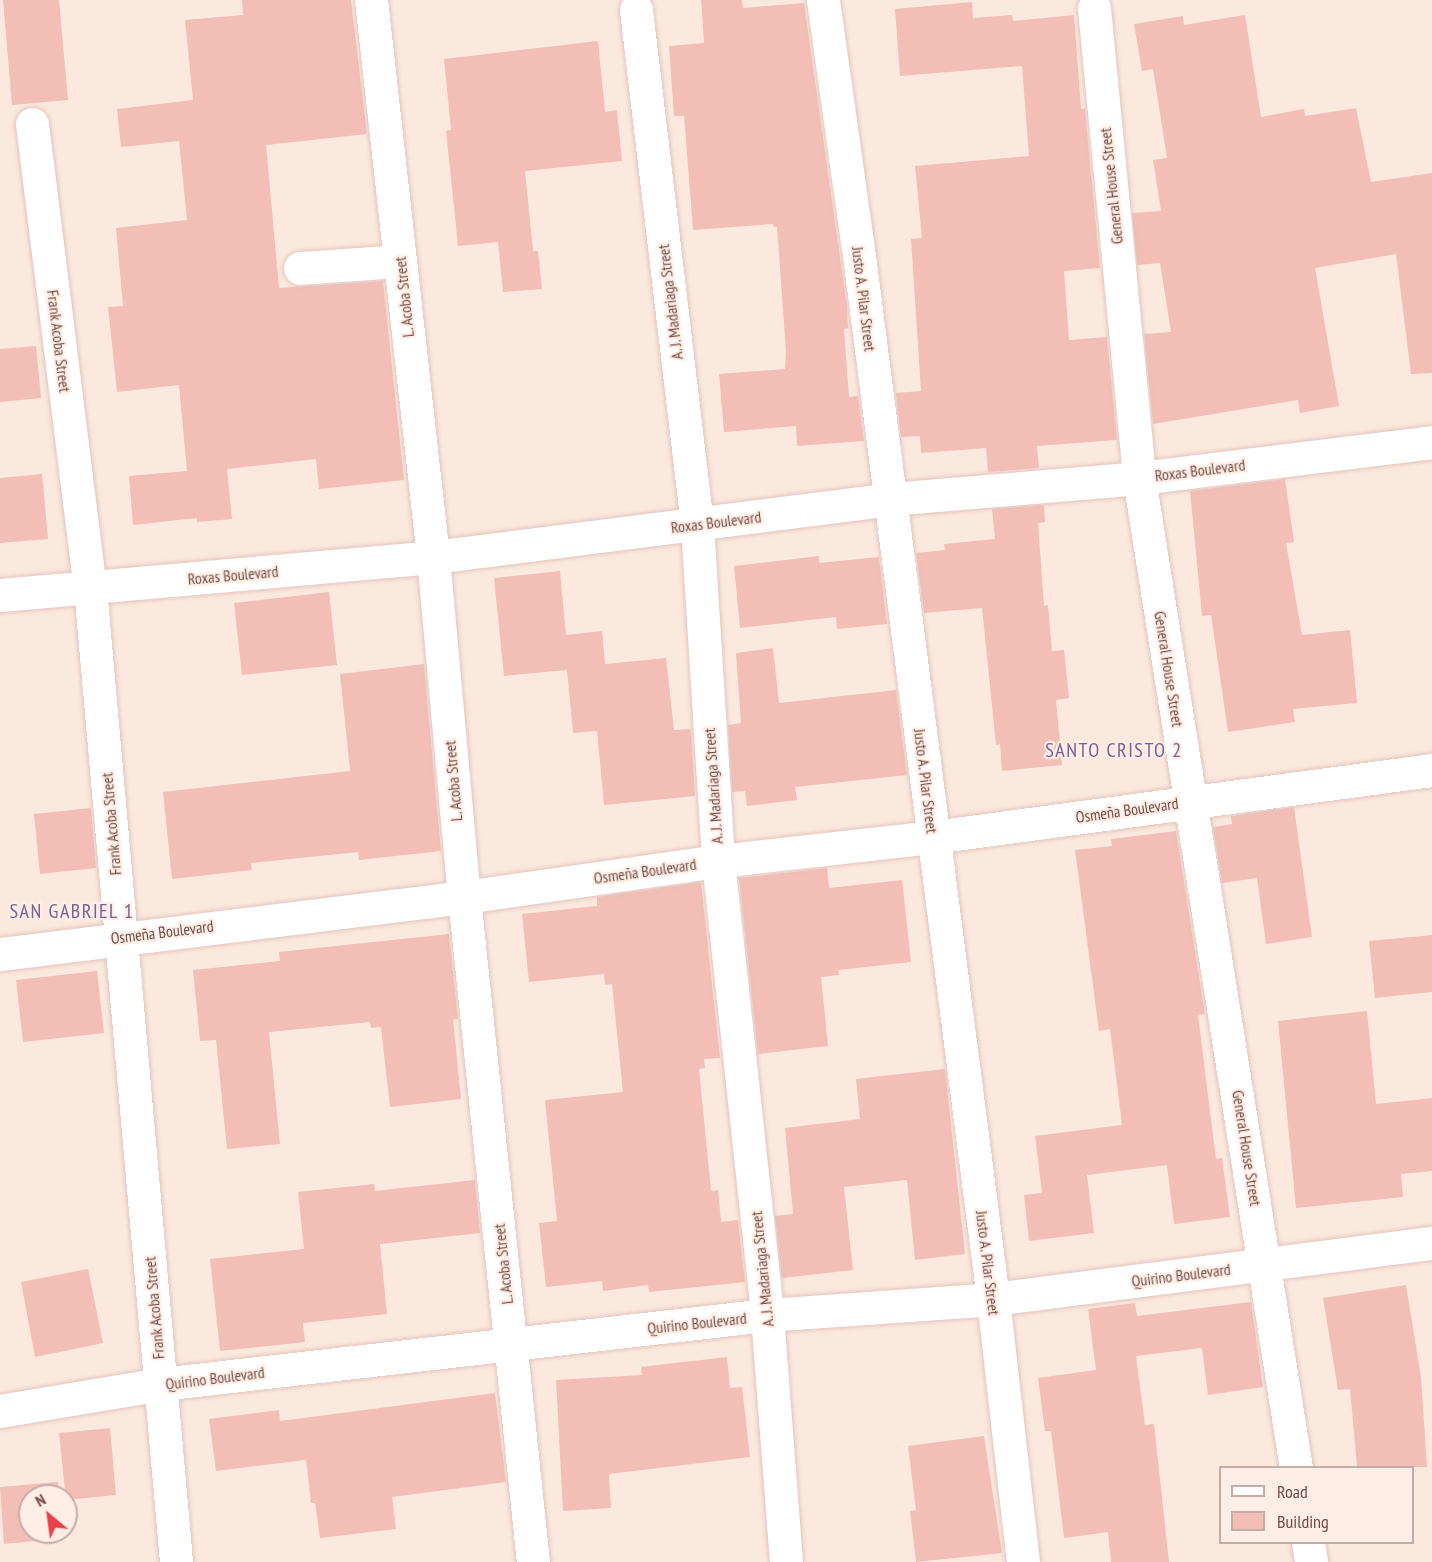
<!DOCTYPE html>
<html>
<head>
<meta charset="utf-8">
<style>
	body { margin:0 }
	#map { position:relative; width:1432px; height:1562px; overflow:hidden; background:#fce9de; font-family:"PT Sans Narrow",sans-serif }
	div>[style] { position:absolute }
	.building>* { inset:0; background:#f2beb6 }
	.roads { filter:drop-shadow(0 0 2px #e2c5be) drop-shadow(0 0 2px #e2c5be) }
	.minor>* { height:33px; margin:-16.5px; padding:0 16.5px; transform-origin:16.5px; border-radius:16.5px; background:#fff }
	.tertiary>* { height:33px; margin:-16.5px; padding:0 16.5px; transform-origin:16.5px; border-radius:16.5px; background:#fff }
	span { translate:-50% -50%; white-space:nowrap; text-align:center; line-height:1.15; -webkit-text-stroke:4.5px #ffeee5; paint-order:stroke }
	.street-label { font-size:16px; color:#724a47 }
	.quarter-label { font-size:20px; color:#766296; letter-spacing:1.5px }
	.legend { position:absolute; left:1219px; top:1466px; width:195px; height:78px; box-sizing:border-box; background:#ffeee5; border:2px solid #c7aca6; margin:0; padding:8px 10px; list-style:none; font-size:18px; color:#724a47 }
	.legend li { display:flex; align-items:center; gap:12px; height:30px }
	.legend b { width:30px; border:2px solid #c7aca6 }
	.north { position:absolute; left:18px; top:1484px; width:60px; height:60px; box-sizing:border-box; background:#ffeee5; border:2px solid #c7aca6; border-radius:50%; rotate:331deg; font-size:16px; font-weight:700; line-height:24px; text-align:center; color:#724a47 }
	.north::after { content:''; display:block; margin:auto; width:21px; height:27px; background:#e94149; clip-path:polygon(50% 0,100% 100%,50% 72%,0 100%) }
</style>
</head>
<body>
<div id="map">
	<div class="building">
		<i style="clip-path:polygon(3px 0,59px 0,68px 100px,12px 105px)"></i>
		<i style="clip-path:polygon(242px 0,351px 0,367px 134px,266px 145px,279px 288px,383px 281px,404px 480px,319px 489px,316px 459px,227px 469px,232px 519px,197px 522px,197px 518px,133px 525px,129px 476px,187px 471px,179px 385px,117px 392px,108px 307px,123px 306px,116px 228px,187px 220px,179px 141px,121px 147px,117px 109px,193px 100px,185px 20px,243px 15px)"></i>
		<i style="clip-path:polygon(701px 0,742px 0,743px 8px,804px 3px,847px 306px,848px 328px,844px 329px,849px 397px,858px 396px,864px 441px,797px 446px,796px 426px,724px 432px,719px 374px,785px 369px,786px 351px,777px 227px,774px 227px,773px 224px,693px 230px,684px 116px,674px 116px,669px 46px,704px 43px)"></i>
		<i style="clip-path:polygon(972px 2px,973px 18px,1012px 15px,1013px 21px,1074px 15px,1081px 109px,1085px 109px,1100px 268px,1064px 271px,1069px 340px,1107px 337px,1117px 440px,1037px 446px,1039px 468px,988px 472px,986px 448px,921px 453px,920px 436px,901px 437px,896px 393px,921px 391px,911px 239px,922px 238px,915px 166px,1029px 156px,1022px 66px,900px 76px,895px 9px)"></i>
		<i style="clip-path:polygon(1245px 15px,1261px 117px,1304px 109px,1305px 116px,1356px 108px,1371px 182px,1432px 173px,1432px 373px,1411px 374px,1396px 254px,1315px 268px,1339px 406px,1300px 413px,1298px 400px,1153px 424px,1144px 334px,1171px 332px,1160px 263px,1137px 265px,1132px 213px,1161px 211px,1153px 160px,1167px 158px,1153px 69px,1142px 71px,1134px 24px,1183px 16px,1184px 25px)"></i>
		<i style="clip-path:polygon(598px 41px,605px 112px,617px 110px,622px 161px,525px 171px,533px 251px,538px 251px,542px 289px,503px 292px,498px 242px,458px 246px,446px 131px,451px 130px,444px 59px)"></i>
		<i style="clip-path:polygon(36px 346px,41px 398px,0 402px,0 349px)"></i>
		<i style="clip-path:polygon(42px 474px,48px 539px,0 543px,0 478px)"></i>
		<i style="clip-path:polygon(1285px 479px,1294px 542px,1286px 543px,1302px 635px,1350px 630px,1357px 703px,1293px 709px,1295px 722px,1228px 732px,1211px 615px,1202px 616px,1190px 491px)"></i>
		<i style="clip-path:polygon(1044px 505px,1045px 522px,1038px 523px,1044px 606px,1048px 605px,1052px 651px,1064px 650px,1069px 698px,1056px 700px,1062px 765px,1002px 771px,1000px 744px,996px 745px,982px 608px,924px 613px,916px 553px,945px 550px,944px 544px,995px 539px,992px 509px)"></i>
		<i style="clip-path:polygon(819px 556px,819px 563px,879px 557px,887px 624px,837px 629px,836px 617px,740px 628px,734px 566px)"></i>
		<i style="clip-path:polygon(560px 571px,566px 635px,602px 631px,605px 664px,666px 658px,674px 730px,691px 729px,695px 796px,604px 805px,597px 731px,573px 733px,567px 670px,504px 676px,494px 578px)"></i>
		<i style="clip-path:polygon(329px 592px,337px 665px,242px 675px,234px 603px)"></i>
		<i style="clip-path:polygon(773px 648px,779px 703px,896px 690px,907px 775px,795px 787px,797px 800px,747px 806px,745px 791px,732px 792px,728px 725px,741px 723px,736px 653px)"></i>
		<i style="clip-path:polygon(424px 664px,441px 851px,359px 860px,358px 852px,251px 863px,252px 870px,172px 879px,163px 792px,350px 771px,340px 674px)"></i>
		<i style="clip-path:polygon(1294px 807px,1312px 937px,1266px 944px,1257px 878px,1222px 883px,1213px 827px,1232px 824px,1231px 816px)"></i>
		<i style="clip-path:polygon(91px 808px,96px 868px,40px 874px,34px 814px)"></i>
		<i style="clip-path:polygon(1176px 831px,1205px 1014px,1198px 1015px,1216px 1159px,1222px 1158px,1230px 1217px,1174px 1224px,1167px 1165px,1087px 1175px,1094px 1233px,1029px 1241px,1024px 1195px,1042px 1193px,1035px 1136px,1122px 1125px,1110px 1029px,1099px 1031px,1075px 850px,1112px 846px,1111px 839px)"></i>
		<i style="clip-path:polygon(827px 868px,829px 888px,902px 880px,911px 962px,838px 970px,839px 975px,821px 977px,828px 1046px,758px 1054px,739px 878px)"></i>
		<i style="clip-path:polygon(701px 882px,720px 1058px,704px 1059px,705px 1068px,699px 1069px,711px 1191px,718px 1190px,721px 1222px,738px 1220px,745px 1282px,649px 1292px,648px 1285px,603px 1291px,602px 1281px,546px 1287px,539px 1223px,557px 1221px,545px 1100px,623px 1092px,612px 984px,605px 985px,604px 974px,529px 982px,522px 914px,597px 906px,597px 897px)"></i>
		<i style="clip-path:polygon(449px 934px,458px 1019px,453px 1019px,461px 1099px,390px 1107px,381px 1027px,371px 1028px,370px 1022px,269px 1032px,280px 1144px,227px 1149px,216px 1040px,200px 1041px,193px 970px,280px 961px,279px 952px)"></i>
		<i style="clip-path:polygon(1432px 935px,1432px 992px,1375px 998px,1369px 941px)"></i>
		<i style="clip-path:polygon(97px 971px,104px 1033px,23px 1042px,16px 980px)"></i>
		<i style="clip-path:polygon(1367px 1011px,1376px 1104px,1432px 1098px,1432px 1171px,1401px 1174px,1403px 1197px,1296px 1208px,1278px 1021px)"></i>
		<i style="clip-path:polygon(945px 1069px,965px 1254px,915px 1260px,907px 1180px,844px 1187px,853px 1270px,782px 1278px,775px 1216px,793px 1214px,785px 1128px,860px 1119px,856px 1079px)"></i>
		<i style="clip-path:polygon(475px 1180px,480px 1233px,380px 1244px,387px 1314px,303px 1323px,305px 1342px,220px 1351px,210px 1259px,304px 1249px,298px 1192px,374px 1184px,375px 1191px)"></i>
		<i style="clip-path:polygon(88px 1269px,103px 1343px,35px 1357px,21px 1282px)"></i>
		<i style="clip-path:polygon(1406px 1285px,1421px 1377px,1427px 1467px,1357px 1467px,1350px 1389px,1338px 1390px,1323px 1298px)"></i>
		<i style="clip-path:polygon(1251px 1302px,1263px 1387px,1208px 1395px,1202px 1348px,1136px 1356px,1145px 1425px,1154px 1424px,1169px 1562px,1111px 1562px,1108px 1532px,1064px 1538px,1051px 1431px,1045px 1431px,1038px 1378px,1096px 1370px,1088px 1309px,1135px 1303px,1137px 1316px)"></i>
		<i style="clip-path:polygon(727px 1357px,730px 1388px,742px 1387px,750px 1457px,609px 1474px,611px 1508px,563px 1511px,556px 1380px,642px 1375px,641px 1367px)"></i>
		<i style="clip-path:polygon(495px 1393px,506px 1482px,392px 1497px,396px 1529px,320px 1538px,315px 1503px,311px 1503px,306px 1460px,216px 1471px,209px 1419px,279px 1410px,280px 1421px)"></i>
		<i style="clip-path:polygon(110px 1428px,116px 1495px,66px 1500px,59px 1433px)"></i>
		<i style="clip-path:polygon(984px 1436px,1002px 1553px,916px 1562px,910px 1511px,916px 1510px,908px 1446px)"></i>
		<i style="clip-path:polygon(58px 1482px,60px 1496px,30px 1496px,30px 1532px,63px 1532px,64px 1538px,4px 1544px,0 1487px)"></i>
	</div>
	<div class="roads">
		<div class="minor">
			<i style="left:371px;top:0;width:560px;rotate:83.65deg"></i>
			<i style="left:433px;top:557px;width:341px;rotate:84.8deg"></i>
			<i style="left:464px;top:897px;width:669px;rotate:84.08deg"></i>
			<i style="left:823px;top:0;width:250px;rotate:82deg"></i>
			<i style="left:858px;top:248px;width:1060px;rotate:82.68deg"></i>
			<i style="left:993px;top:1299px;width:265px;rotate:83.5deg"></i>
			<i style="left:1094px;top:8px;width:472px;rotate:84.5deg"></i>
			<i style="left:1139px;top:478px;width:1002px;rotate:80.99deg"></i>
			<i style="left:636px;top:10px;width:519px;rotate:83.24deg"></i>
			<i style="left:697px;top:525px;width:337px;rotate:86.4deg"></i>
			<i style="left:718px;top:861px;width:457px;rotate:83.8deg"></i>
			<i style="left:767px;top:1315px;width:248px;rotate:85.6deg"></i>
			<i style="left:32px;top:124px;width:468px;rotate:82.9deg"></i>
			<i style="left:90px;top:588px;width:978px;rotate:84.95deg"></i>
			<i style="left:300px;top:268px;width:100px;rotate:-4deg"></i>
			<i style="left:0;top:954px;width:467px;rotate:-7deg"></i>
			<i style="left:464px;top:897px;width:257px;rotate:-8.1deg"></i>
			<i style="left:718px;top:861px;width:216px;rotate:-6.4deg"></i>
			<i style="left:933px;top:837px;width:503px;rotate:-7.65deg"></i>
			<i style="left:0;top:1411px;width:163px;rotate:-9.5deg"></i>
			<i style="left:161px;top:1384px;width:610px;rotate:-6.5deg"></i>
			<i style="left:767px;top:1315px;width:227px;rotate:-4deg"></i>
			<i style="left:993px;top:1299px;width:443px;rotate:-7.3deg"></i>
			<i style="left:1308px;top:1542px;width:20px;rotate:81deg"></i>
		</div>
		<div class="tertiary">
			<i style="left:0;top:595px;width:435px;rotate:-5deg"></i>
			<i style="left:433px;top:557px;width:461px;rotate:-7.2deg"></i>
			<i style="left:890px;top:499px;width:250px;rotate:-4.8deg"></i>
			<i style="left:1139px;top:478px;width:295px;rotate:-7deg"></i>
		</div>
	</div>
	<div class="street-label">
		<span style="left:1111px;top:186px;rotate:-96deg">General House Street</span>
		<span style="left:404px;top:297px;rotate:-96deg">L. Acoba Street</span>
		<span style="left:864px;top:299px;rotate:83deg">Justo A. Pilar Street</span>
		<span style="left:670px;top:302px;rotate:-97deg">A. J. Madariaga Street</span>
		<span style="left:59px;top:341px;rotate:83deg">Frank Acoba Street</span>
		<span style="left:1200px;top:470px;rotate:-7deg">Roxas Boulevard</span>
		<span style="left:716px;top:522px;rotate:-7deg">Roxas Boulevard</span>
		<span style="left:233px;top:575px;rotate:-5deg">Roxas Boulevard</span>
		<span style="left:1169px;top:669px;rotate:81deg">General House Street</span>
		<span style="left:453px;top:781px;rotate:-95deg">L. Acoba Street</span>
		<span style="left:926px;top:781px;rotate:83deg">Justo A. Pilar Street</span>
		<span style="left:713px;top:786px;rotate:-94deg">A. J. Madariaga Street</span>
		<span style="left:1127px;top:810px;rotate:-8deg">Osmeña Boulevard</span>
		<span style="left:111px;top:824px;rotate:-95deg">Frank Acoba Street</span>
		<span style="left:645px;top:871px;rotate:-8deg">Osmeña Boulevard</span>
		<span style="left:162px;top:932px;rotate:-7deg">Osmeña Boulevard</span>
		<span style="left:1247px;top:1148px;rotate:81deg">General House Street</span>
		<span style="left:988px;top:1263px;rotate:83deg">Justo A. Pilar Street</span>
		<span style="left:503px;top:1264px;rotate:-96deg">L. Acoba Street</span>
		<span style="left:762px;top:1269px;rotate:-96deg">A. J. Madariaga Street</span>
		<span style="left:1181px;top:1275px;rotate:-7deg">Quirino Boulevard</span>
		<span style="left:154px;top:1308px;rotate:-95deg">Frank Acoba Street</span>
		<span style="left:697px;top:1323px;rotate:-6deg">Quirino Boulevard</span>
		<span style="left:215px;top:1378px;rotate:-7deg">Quirino Boulevard</span>
	</div>
	<div class="quarter-label">
		<span style="left:1114px;top:750px">SANTO CRISTO 2</span>
		<span style="left:72px;top:911px">SAN GABRIEL 1</span>
	</div>
	<ul class="legend">
	<li><b style="height:8px;background:#fff"></b>Road</li>
	<li><b style="height:16px;background:#f2beb6"></b>Building</li>
	</ul>
	<div class="north">N</div>
</div>
</body>
</html>
